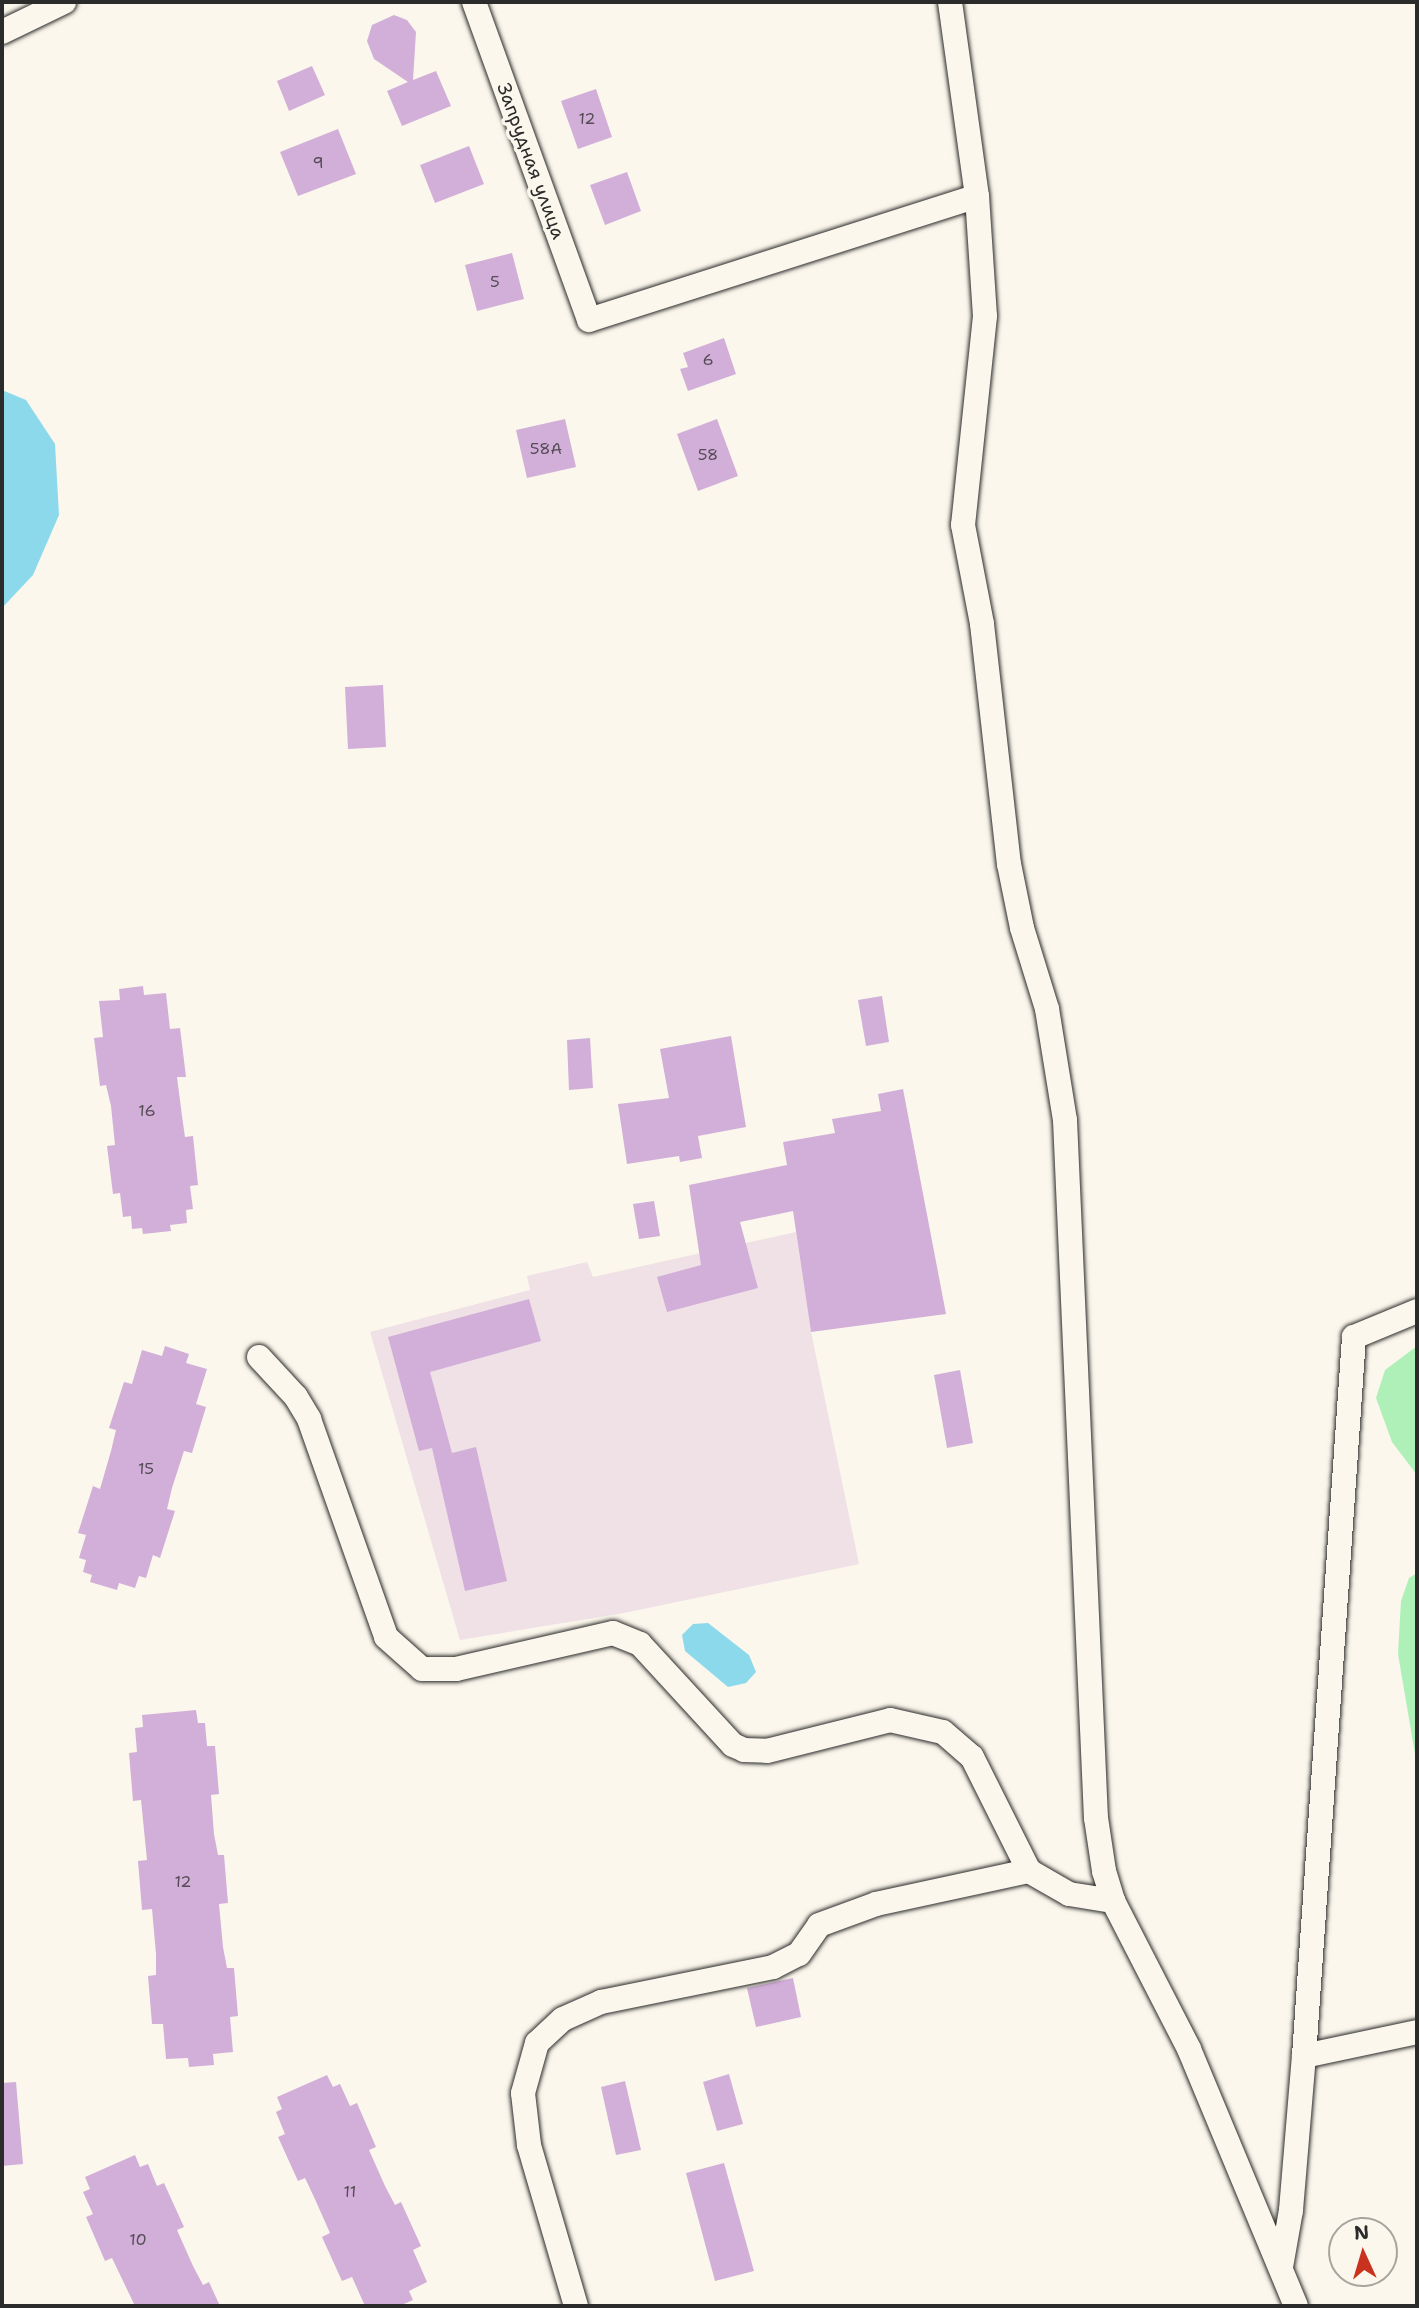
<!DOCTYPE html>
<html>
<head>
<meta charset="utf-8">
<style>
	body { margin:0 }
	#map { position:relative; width:1419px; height:2308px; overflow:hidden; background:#fbf7ec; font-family:"Shantell Sans",sans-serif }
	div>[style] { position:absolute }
	.built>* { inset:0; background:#efe1e6 }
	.green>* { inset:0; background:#aff0b9 }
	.water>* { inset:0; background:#8dd9ec }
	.building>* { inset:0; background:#d2afd9 }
	.roads { filter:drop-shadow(0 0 2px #2b2b2b) drop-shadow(0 0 2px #2b2b2b) }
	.minor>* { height:24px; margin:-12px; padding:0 12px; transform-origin:12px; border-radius:12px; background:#fbf7ec }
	span { translate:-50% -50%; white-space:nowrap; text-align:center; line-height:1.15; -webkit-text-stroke:7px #fbf7ec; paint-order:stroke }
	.number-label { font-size:16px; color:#554c56 }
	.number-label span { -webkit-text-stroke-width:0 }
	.street-label { font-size:19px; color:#2b2b2b }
	.frame { position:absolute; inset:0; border:4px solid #2b2b2b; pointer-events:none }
	.north { position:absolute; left:1328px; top:2217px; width:70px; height:70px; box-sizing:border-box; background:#fbf7ec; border:2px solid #a8a59f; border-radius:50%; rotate:356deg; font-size:19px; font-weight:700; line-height:28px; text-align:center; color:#2b2b2b }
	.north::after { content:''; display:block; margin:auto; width:24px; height:32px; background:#c8321e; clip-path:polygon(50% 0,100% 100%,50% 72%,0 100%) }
</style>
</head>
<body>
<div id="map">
	<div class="built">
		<i style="clip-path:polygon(796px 1232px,811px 1332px,859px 1564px,624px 1613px,460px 1640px,370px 1332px,530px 1290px,527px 1276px,587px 1262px,593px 1277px)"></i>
	</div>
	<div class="green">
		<i style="clip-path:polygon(1417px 1346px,1417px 1475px,1392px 1442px,1376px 1398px,1385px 1370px)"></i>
		<i style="clip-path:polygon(1417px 1573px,1417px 1766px,1398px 1654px,1401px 1601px,1409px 1578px)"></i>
	</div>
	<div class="water">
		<i style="clip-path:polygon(2px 390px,26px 400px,55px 444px,59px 515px,33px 575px,2px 608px)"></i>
		<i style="clip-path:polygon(708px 1623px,749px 1655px,756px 1672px,746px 1683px,728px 1687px,685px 1651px,682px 1635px,693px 1624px)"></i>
	</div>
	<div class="building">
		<i style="clip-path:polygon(394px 15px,407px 20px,416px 32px,413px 80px,436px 71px,451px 106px,402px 126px,387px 91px,408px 82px,374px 59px,367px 41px,372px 25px)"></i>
		<i style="clip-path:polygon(312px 66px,325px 95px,289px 111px,277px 81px)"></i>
		<i style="clip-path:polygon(596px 89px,612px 137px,578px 149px,561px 101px)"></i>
		<i style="clip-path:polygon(338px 129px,356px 174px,298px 196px,280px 152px)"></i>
		<i style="clip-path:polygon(469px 146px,484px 184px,435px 203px,420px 165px)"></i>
		<i style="clip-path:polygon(627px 172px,641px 211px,605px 225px,590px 185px)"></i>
		<i style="clip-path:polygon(512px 253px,524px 299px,477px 311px,465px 265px)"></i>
		<i style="clip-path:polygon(724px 338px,736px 374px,688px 391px,680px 369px,688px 367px,683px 353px)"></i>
		<i style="clip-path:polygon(565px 419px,576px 467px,527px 478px,516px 430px)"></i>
		<i style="clip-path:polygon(717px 419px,738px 476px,698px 491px,677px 434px)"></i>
		<i style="clip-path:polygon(383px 685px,386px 747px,348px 749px,345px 687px)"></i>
		<i style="clip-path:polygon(143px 986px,144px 995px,166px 993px,170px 1029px,180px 1028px,186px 1077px,177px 1077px,182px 1116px,185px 1137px,193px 1136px,198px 1185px,190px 1186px,193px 1209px,186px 1210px,187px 1223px,170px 1225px,171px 1231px,143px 1234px,142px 1228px,132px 1229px,131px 1216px,123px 1217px,120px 1193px,113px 1194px,107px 1146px,115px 1145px,111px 1106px,106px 1085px,100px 1086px,94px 1038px,103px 1037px,99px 1001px,120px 1000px,119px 989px)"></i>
		<i style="clip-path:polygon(882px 996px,889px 1042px,866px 1046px,858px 1000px)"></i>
		<i style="clip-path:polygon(731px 1036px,746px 1127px,698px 1136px,702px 1158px,680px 1162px,679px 1156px,627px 1164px,618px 1104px,669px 1098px,660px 1049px)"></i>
		<i style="clip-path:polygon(590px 1038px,593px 1088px,569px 1090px,567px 1040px)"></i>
		<i style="clip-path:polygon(903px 1089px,946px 1314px,811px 1332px,793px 1211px,740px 1222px,758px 1288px,667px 1312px,657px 1277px,701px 1265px,689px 1185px,787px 1165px,783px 1142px,835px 1133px,832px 1119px,881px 1111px,878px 1094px)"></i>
		<i style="clip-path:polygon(654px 1201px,660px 1236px,639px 1239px,633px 1204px)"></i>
		<i style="clip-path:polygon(529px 1299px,541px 1341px,430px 1372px,452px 1453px,476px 1447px,507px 1581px,465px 1591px,432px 1448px,419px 1451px,388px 1337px)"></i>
		<i style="clip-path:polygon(165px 1346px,189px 1354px,186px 1363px,207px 1369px,196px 1404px,206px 1407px,192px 1453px,184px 1451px,172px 1488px,167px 1509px,175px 1511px,160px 1558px,153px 1555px,146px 1578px,139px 1576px,135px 1588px,119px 1583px,117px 1590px,90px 1582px,92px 1575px,83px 1572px,86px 1560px,79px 1558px,86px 1535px,78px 1533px,93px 1486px,100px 1489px,111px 1451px,116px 1430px,109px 1428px,124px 1382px,132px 1384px,142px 1350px,162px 1356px)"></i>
		<i style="clip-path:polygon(960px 1370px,973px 1443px,947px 1448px,934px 1375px)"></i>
		<i style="clip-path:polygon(196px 1710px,198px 1723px,205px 1723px,207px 1746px,215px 1746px,219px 1794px,211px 1795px,214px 1834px,218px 1855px,224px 1855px,228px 1903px,219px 1904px,223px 1947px,227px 1968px,234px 1968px,238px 2016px,230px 2017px,233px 2052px,213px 2054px,214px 2065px,189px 2067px,188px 2058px,166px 2059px,163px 2024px,152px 2024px,148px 1976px,156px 1975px,156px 1954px,152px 1909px,142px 1910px,138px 1861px,147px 1860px,141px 1800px,133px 1801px,129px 1753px,137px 1752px,135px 1728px,143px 1727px,142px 1715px)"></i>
		<i style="clip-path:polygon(793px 1978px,801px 2017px,756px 2027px,747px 1988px)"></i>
		<i style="clip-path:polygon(729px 2074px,743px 2124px,717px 2131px,703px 2082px)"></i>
		<i style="clip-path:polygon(327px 2075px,333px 2087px,340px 2084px,350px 2106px,357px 2103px,376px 2147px,369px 2150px,385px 2186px,395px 2205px,401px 2202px,421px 2246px,413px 2250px,427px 2282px,409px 2291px,413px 2300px,399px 2306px,365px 2306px,352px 2277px,342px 2281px,322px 2237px,330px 2233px,314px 2197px,305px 2178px,298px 2181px,278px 2137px,285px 2134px,276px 2112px,282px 2109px,277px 2097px)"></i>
		<i style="clip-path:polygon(625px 2081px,641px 2150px,616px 2155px,601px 2087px)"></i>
		<i style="clip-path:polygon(16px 2082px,23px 2164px,2px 2166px,2px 2083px)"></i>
		<i style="clip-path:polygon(135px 2155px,140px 2167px,148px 2164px,157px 2186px,164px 2183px,184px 2227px,177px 2230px,193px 2266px,203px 2285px,209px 2282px,220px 2306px,135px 2306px,112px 2258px,105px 2261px,86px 2217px,93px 2214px,83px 2192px,90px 2189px,85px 2177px)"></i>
		<i style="clip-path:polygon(724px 2163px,754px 2271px,715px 2281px,686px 2173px)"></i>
	</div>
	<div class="roads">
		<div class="minor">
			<i style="left:474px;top:2px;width:338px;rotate:70.1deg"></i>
			<i style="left:589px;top:320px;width:407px;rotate:-17.7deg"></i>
			<i style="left:950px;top:2px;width:196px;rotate:82.1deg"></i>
			<i style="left:977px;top:196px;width:120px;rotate:86.2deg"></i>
			<i style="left:985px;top:316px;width:210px;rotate:96deg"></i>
			<i style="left:963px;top:525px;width:101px;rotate:79.1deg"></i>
			<i style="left:982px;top:624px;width:242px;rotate:83.6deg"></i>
			<i style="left:1009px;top:864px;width:65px;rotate:78.5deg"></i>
			<i style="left:1022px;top:928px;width:85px;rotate:72.8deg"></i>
			<i style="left:1047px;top:1009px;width:112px;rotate:80.8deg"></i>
			<i style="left:1065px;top:1120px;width:699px;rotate:87.46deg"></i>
			<i style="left:1096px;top:1818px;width:54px;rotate:81.4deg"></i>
			<i style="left:1104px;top:1871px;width:31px;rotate:73deg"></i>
			<i style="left:1113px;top:1901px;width:166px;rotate:62.8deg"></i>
			<i style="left:1189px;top:2049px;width:278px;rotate:67.4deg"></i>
			<i style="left:2px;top:32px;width:69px;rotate:-25.8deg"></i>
			<i style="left:259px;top:1357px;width:54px;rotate:47.2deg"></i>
			<i style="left:296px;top:1397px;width:26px;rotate:59deg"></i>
			<i style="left:309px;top:1419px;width:231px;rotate:70.5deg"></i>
			<i style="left:386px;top:1637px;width:48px;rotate:41.6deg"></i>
			<i style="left:422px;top:1669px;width:34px"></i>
			<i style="left:456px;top:1669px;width:161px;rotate:-12.9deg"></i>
			<i style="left:613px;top:1633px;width:29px;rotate:22deg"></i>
			<i style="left:640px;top:1644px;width:137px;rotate:47.4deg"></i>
			<i style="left:733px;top:1745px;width:12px;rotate:24deg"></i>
			<i style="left:744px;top:1750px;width:23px;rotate:2deg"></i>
			<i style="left:767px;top:1751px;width:127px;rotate:-14.1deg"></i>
			<i style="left:890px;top:1720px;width:54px;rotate:12.8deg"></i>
			<i style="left:943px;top:1732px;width:38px;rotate:41deg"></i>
			<i style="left:972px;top:1757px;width:127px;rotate:63.4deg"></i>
			<i style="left:1029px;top:1871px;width:46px;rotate:29.9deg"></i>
			<i style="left:1069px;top:1894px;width:45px;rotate:9deg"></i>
			<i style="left:1304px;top:2056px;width:116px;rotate:-12deg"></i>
			<i style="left:1281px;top:2267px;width:58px;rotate:-80deg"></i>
			<i style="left:1291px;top:2210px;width:155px;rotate:-85.2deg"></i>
			<i style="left:1304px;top:2056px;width:721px;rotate:-86.02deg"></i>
			<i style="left:1354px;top:1337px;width:68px;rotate:-22.4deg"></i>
			<i style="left:576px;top:2306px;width:168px;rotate:-106.3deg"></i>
			<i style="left:529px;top:2145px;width:52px;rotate:-96.6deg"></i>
			<i style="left:523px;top:2093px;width:52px;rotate:-74.4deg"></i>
			<i style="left:537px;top:2043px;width:35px;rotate:-43deg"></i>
			<i style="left:563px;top:2019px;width:42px;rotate:-24.1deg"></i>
			<i style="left:601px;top:2002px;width:176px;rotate:-11.5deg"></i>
			<i style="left:773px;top:1967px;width:29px;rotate:-27deg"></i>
			<i style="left:799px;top:1954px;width:35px;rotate:-55deg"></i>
			<i style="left:819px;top:1925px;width:61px;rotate:-20.2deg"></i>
			<i style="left:876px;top:1904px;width:157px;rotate:-12.2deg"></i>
		</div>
	</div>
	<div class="number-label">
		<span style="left:587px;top:119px">12</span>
		<span style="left:318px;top:163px">9</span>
		<span style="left:495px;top:282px">5</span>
		<span style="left:708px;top:360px">6</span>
		<span style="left:546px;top:449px">58А</span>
		<span style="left:708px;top:455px">58</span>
		<span style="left:147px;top:1111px">16</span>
		<span style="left:146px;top:1469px">15</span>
		<span style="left:183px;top:1882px">12</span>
		<span style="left:350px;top:2192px">11</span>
		<span style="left:138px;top:2240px">10</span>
	</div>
	<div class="street-label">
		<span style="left:531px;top:161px;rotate:70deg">Запрудная улица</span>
	</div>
	<div class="frame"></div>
	<div class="north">N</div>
</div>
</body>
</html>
